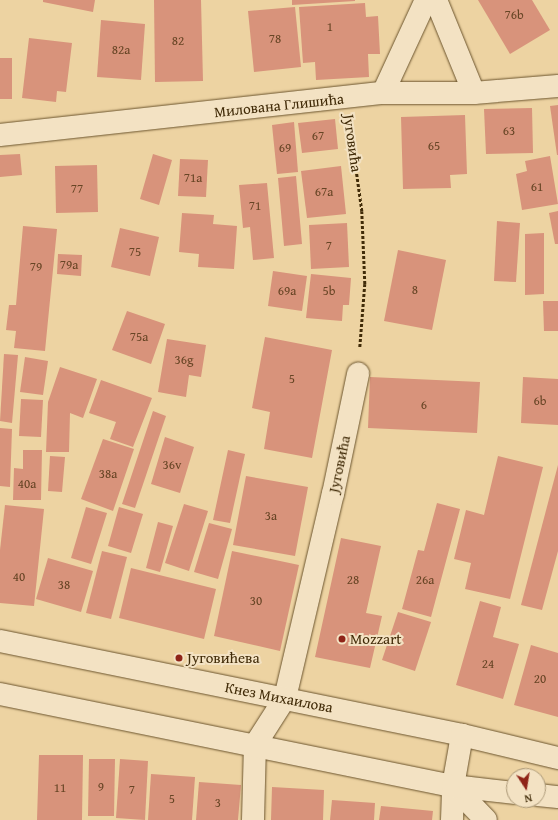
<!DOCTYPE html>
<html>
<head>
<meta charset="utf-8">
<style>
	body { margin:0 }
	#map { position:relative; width:558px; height:820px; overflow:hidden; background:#edd3a2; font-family:"Gentium Book Plus",serif }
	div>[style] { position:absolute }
	.building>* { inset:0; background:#d8937b }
	.path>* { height:2.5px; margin-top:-1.25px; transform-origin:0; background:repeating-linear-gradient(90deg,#412b08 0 3px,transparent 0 5px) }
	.roads { filter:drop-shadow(0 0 1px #6c552e) drop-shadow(0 0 1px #6c552e) }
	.minor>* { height:22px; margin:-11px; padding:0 11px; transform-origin:11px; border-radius:11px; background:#f3e2c3 }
	.tertiary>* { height:22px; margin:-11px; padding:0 11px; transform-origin:11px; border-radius:11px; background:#f3e2c3 }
	.dots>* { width:11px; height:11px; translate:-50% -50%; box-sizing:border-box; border:2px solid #f3e2c3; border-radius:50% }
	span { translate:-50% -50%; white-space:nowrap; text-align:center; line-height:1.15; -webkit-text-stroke:4px #f3e2c3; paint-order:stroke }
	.number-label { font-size:13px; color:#674525 }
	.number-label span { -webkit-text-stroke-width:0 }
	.street-label { font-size:15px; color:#412b08 }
	.poi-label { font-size:15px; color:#412b08 }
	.left { translate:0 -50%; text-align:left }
	.north { position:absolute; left:506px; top:768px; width:40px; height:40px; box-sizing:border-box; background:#f3e2c3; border:1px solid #ac9978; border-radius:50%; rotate:168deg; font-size:11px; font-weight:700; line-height:16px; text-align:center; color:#412b08 }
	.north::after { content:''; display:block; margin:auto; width:14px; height:18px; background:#8f2418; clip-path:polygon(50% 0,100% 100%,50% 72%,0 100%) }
</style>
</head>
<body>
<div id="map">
	<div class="building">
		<i style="clip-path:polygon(43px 0,95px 0,93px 12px,43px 2px)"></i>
		<i style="clip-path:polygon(154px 0,201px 0,203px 81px,155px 82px)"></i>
		<i style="clip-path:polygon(292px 0,355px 0,355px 1px,292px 5px)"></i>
		<i style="clip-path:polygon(478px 0,532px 0,550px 30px,510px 54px)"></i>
		<i style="clip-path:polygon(365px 3px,366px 17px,378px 16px,380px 54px,368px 54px,369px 77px,316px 80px,315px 62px,303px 63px,299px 7px)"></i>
		<i style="clip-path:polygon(295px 7px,301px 67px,254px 72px,248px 11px)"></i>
		<i style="clip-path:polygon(101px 20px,145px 24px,141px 80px,97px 77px)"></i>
		<i style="clip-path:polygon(29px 38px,72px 43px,66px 92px,57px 91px,56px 102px,22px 98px)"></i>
		<i style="clip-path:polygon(0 58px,12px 58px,12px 99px,0 99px)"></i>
		<i style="clip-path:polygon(558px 105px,558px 155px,557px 155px,550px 106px)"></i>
		<i style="clip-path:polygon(532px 108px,533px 153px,486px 154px,484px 109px)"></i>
		<i style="clip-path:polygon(465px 115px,467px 174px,450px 175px,451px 188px,403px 189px,401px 117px)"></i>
		<i style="clip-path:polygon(335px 119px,338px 149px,302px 153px,298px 123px)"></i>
		<i style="clip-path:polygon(294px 122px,298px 172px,277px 174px,272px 125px)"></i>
		<i style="clip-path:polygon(20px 154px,22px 175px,0 177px,0 155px)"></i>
		<i style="clip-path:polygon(153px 154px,172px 160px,159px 205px,140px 199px)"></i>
		<i style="clip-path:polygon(550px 156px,558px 204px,522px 210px,516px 174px,527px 171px,525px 161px)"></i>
		<i style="clip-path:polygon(180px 159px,208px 160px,206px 197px,178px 196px)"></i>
		<i style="clip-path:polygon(97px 165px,98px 212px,56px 213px,55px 166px)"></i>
		<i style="clip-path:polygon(341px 166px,346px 214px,307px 218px,301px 171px)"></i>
		<i style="clip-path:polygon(296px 176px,302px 244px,284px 246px,278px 178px)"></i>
		<i style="clip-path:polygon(267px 183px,274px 258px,253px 260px,250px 227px,243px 228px,239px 185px)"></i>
		<i style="clip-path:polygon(558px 211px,558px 244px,555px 244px,549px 213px)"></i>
		<i style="clip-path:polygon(182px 213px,214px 215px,213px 224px,237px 226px,234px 269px,198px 267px,199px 254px,179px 252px)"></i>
		<i style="clip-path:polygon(497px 221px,520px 223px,516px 282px,494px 281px)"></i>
		<i style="clip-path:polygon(347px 223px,349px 267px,311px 269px,309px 225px)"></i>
		<i style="clip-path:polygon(23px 226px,57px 229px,45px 351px,14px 348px,16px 331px,6px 330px,9px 305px,16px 305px)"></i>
		<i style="clip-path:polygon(120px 228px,159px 237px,150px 276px,111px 267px)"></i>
		<i style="clip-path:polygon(544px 233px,544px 294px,525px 295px,525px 234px)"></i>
		<i style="clip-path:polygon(398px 250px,446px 260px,432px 330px,384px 321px)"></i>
		<i style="clip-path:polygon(58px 254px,82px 255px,81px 276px,57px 274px)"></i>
		<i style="clip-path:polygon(273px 271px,307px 276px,302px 311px,268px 306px)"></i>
		<i style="clip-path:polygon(311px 274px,351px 278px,349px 305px,343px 305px,342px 321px,306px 318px)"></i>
		<i style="clip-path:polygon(543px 301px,558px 301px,558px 331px,544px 331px)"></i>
		<i style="clip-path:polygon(127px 311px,165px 324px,151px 364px,112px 350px)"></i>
		<i style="clip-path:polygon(265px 337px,332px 350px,312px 458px,264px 449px,270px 412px,252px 408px)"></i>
		<i style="clip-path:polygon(167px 339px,206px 345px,201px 377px,189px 375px,186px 397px,158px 392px)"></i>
		<i style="clip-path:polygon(4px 354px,18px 355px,12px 423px,0 421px)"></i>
		<i style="clip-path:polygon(25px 357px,48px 361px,43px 395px,20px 392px)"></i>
		<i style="clip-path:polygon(60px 367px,97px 379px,83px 418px,70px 413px,69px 452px,46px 452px,48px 402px)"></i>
		<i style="clip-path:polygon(370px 377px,480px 382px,477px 433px,368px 428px)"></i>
		<i style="clip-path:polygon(523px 377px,558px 379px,558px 425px,521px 423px)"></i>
		<i style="clip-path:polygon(101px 380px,152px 398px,133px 447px,110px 439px,116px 422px,89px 413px)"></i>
		<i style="clip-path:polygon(21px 399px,43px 400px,41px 437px,19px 436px)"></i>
		<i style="clip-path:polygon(153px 411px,166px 416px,135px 508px,122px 504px)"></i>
		<i style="clip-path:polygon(0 428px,12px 429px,10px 487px,0 486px)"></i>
		<i style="clip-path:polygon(165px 437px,194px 447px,180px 493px,151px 484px)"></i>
		<i style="clip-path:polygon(103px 439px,134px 449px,113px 511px,81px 499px)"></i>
		<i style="clip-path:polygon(23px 450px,42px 450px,41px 500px,13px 500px,14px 468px,23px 469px)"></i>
		<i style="clip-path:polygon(228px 450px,245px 454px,230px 523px,213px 520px)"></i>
		<i style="clip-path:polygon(50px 456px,65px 457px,62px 492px,48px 491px)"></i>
		<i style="clip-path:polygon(498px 456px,543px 467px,510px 599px,465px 589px,471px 563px,454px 559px,466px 510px,484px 515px)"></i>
		<i style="clip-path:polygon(558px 465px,558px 551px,542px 610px,521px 605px)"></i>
		<i style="clip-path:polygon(246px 476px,308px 487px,295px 556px,233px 545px)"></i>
		<i style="clip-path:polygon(437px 503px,460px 509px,431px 617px,402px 609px,418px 550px,424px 551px)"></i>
		<i style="clip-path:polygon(184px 504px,208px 511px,189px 571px,165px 563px)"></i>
		<i style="clip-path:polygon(5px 505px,44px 509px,34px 606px,0 603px,0 550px)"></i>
		<i style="clip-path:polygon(86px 507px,107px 513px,91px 564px,71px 558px)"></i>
		<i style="clip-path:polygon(119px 507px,143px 514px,131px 553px,108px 546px)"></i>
		<i style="clip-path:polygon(158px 522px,173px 526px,160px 572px,146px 568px)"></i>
		<i style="clip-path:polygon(209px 523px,232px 529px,218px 579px,194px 572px)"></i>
		<i style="clip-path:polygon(341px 538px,381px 546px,366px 613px,382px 616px,370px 668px,315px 657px)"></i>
		<i style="clip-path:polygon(102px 551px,127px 557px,111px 619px,86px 613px)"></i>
		<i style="clip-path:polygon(232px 551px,299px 565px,280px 651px,214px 636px)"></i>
		<i style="clip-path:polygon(48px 558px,93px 571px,81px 612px,36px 599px)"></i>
		<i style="clip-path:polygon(131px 568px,216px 589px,204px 639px,119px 618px)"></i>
		<i style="clip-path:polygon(480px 601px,501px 607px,493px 637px,519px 644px,503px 699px,456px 685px)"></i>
		<i style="clip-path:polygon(398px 612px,431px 622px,415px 671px,382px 660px)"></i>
		<i style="clip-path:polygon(531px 645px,558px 653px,558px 717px,514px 705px)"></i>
		<i style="clip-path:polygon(39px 755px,83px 755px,82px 820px,37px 820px)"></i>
		<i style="clip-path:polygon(89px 759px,115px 759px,114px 816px,88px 816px)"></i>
		<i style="clip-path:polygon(120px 759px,148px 761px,145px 820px,116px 818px)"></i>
		<i style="clip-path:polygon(151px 774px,195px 777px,192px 820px,148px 820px)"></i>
		<i style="clip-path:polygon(199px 782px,241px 785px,238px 820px,196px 820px)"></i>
		<i style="clip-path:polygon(272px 787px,324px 790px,323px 820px,271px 820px)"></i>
		<i style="clip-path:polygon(332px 800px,375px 803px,374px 820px,330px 820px)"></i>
		<i style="clip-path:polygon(381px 806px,433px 811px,432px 820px,379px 820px)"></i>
	</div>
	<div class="path">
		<i style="left:350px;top:124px;width:88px;rotate:82.1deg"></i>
		<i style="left:362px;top:211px;width:73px;rotate:87.6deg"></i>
		<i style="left:365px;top:284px;width:64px;rotate:94.5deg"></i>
	</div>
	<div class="roads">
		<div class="minor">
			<i style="left:453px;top:786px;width:47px;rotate:45.9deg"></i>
			<i style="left:253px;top:820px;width:75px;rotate:-88.5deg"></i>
			<i style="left:255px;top:745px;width:56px;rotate:-57.4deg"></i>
			<i style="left:285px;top:698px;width:210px;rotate:-76.8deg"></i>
			<i style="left:333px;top:494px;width:123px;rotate:-78.2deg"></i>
			<i style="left:452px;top:820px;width:34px;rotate:-88deg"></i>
			<i style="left:453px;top:786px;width:52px;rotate:-80deg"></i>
		</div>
		<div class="tertiary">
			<i style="left:436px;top:0;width:100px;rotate:67.8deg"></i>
			<i style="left:383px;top:93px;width:102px;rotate:-65.2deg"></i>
			<i style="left:0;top:135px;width:385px;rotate:-6.3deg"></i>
			<i style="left:383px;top:93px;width:91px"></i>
			<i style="left:474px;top:93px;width:84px;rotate:-4.8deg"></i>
			<i style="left:0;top:641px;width:471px;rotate:11.5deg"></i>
			<i style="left:462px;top:735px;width:99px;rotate:13.5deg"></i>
			<i style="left:0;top:694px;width:462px;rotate:11.5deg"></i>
			<i style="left:453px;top:786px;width:61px;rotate:6.5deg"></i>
			<i style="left:538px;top:795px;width:20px;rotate:6deg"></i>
		</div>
	</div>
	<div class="dots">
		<i style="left:342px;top:639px;background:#8f2418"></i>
		<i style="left:179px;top:658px;background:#8f2418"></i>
	</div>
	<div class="number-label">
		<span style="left:514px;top:15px">76b</span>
		<span style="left:330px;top:27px">1</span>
		<span style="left:275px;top:39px">78</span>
		<span style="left:178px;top:41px">82</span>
		<span style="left:121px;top:50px">82a</span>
		<span style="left:509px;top:131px">63</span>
		<span style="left:318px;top:136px">67</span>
		<span style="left:434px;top:146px">65</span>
		<span style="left:285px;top:148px">69</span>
		<span style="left:193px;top:178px">71a</span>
		<span style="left:537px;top:187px">61</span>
		<span style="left:77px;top:189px">77</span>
		<span style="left:324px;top:192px">67a</span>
		<span style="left:255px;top:206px">71</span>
		<span style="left:329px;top:246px">7</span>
		<span style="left:135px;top:252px">75</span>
		<span style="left:69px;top:265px">79a</span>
		<span style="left:36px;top:267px">79</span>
		<span style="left:415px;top:290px">8</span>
		<span style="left:287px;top:291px">69a</span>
		<span style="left:329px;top:291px">5b</span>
		<span style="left:139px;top:337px">75a</span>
		<span style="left:184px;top:360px">36g</span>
		<span style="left:292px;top:379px">5</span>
		<span style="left:540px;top:401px">6b</span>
		<span style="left:424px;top:405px">6</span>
		<span style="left:172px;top:465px">36v</span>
		<span style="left:108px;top:474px">38a</span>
		<span style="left:27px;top:484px">40a</span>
		<span style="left:271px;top:516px">3a</span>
		<span style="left:19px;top:577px">40</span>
		<span style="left:353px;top:580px">28</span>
		<span style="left:425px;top:580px">26a</span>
		<span style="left:64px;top:585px">38</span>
		<span style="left:256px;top:601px">30</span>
		<span style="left:488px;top:664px">24</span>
		<span style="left:540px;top:679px">20</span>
		<span style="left:101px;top:787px">9</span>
		<span style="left:60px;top:788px">11</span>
		<span style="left:132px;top:790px">7</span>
		<span style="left:172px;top:799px">5</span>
		<span style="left:218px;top:803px">3</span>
	</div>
	<div class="street-label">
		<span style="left:279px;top:105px;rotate:-6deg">Милована Глишића</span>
		<span style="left:353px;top:143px;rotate:82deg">Југовића</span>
		<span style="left:339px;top:464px;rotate:-78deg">Југовића</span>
		<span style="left:279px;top:697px;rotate:11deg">Кнез Михаилова</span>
	</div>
	<div class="poi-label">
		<span class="left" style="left:350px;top:639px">Mozzart</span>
		<span class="left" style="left:187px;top:658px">Југовићева</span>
	</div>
	<div class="north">N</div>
</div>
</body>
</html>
